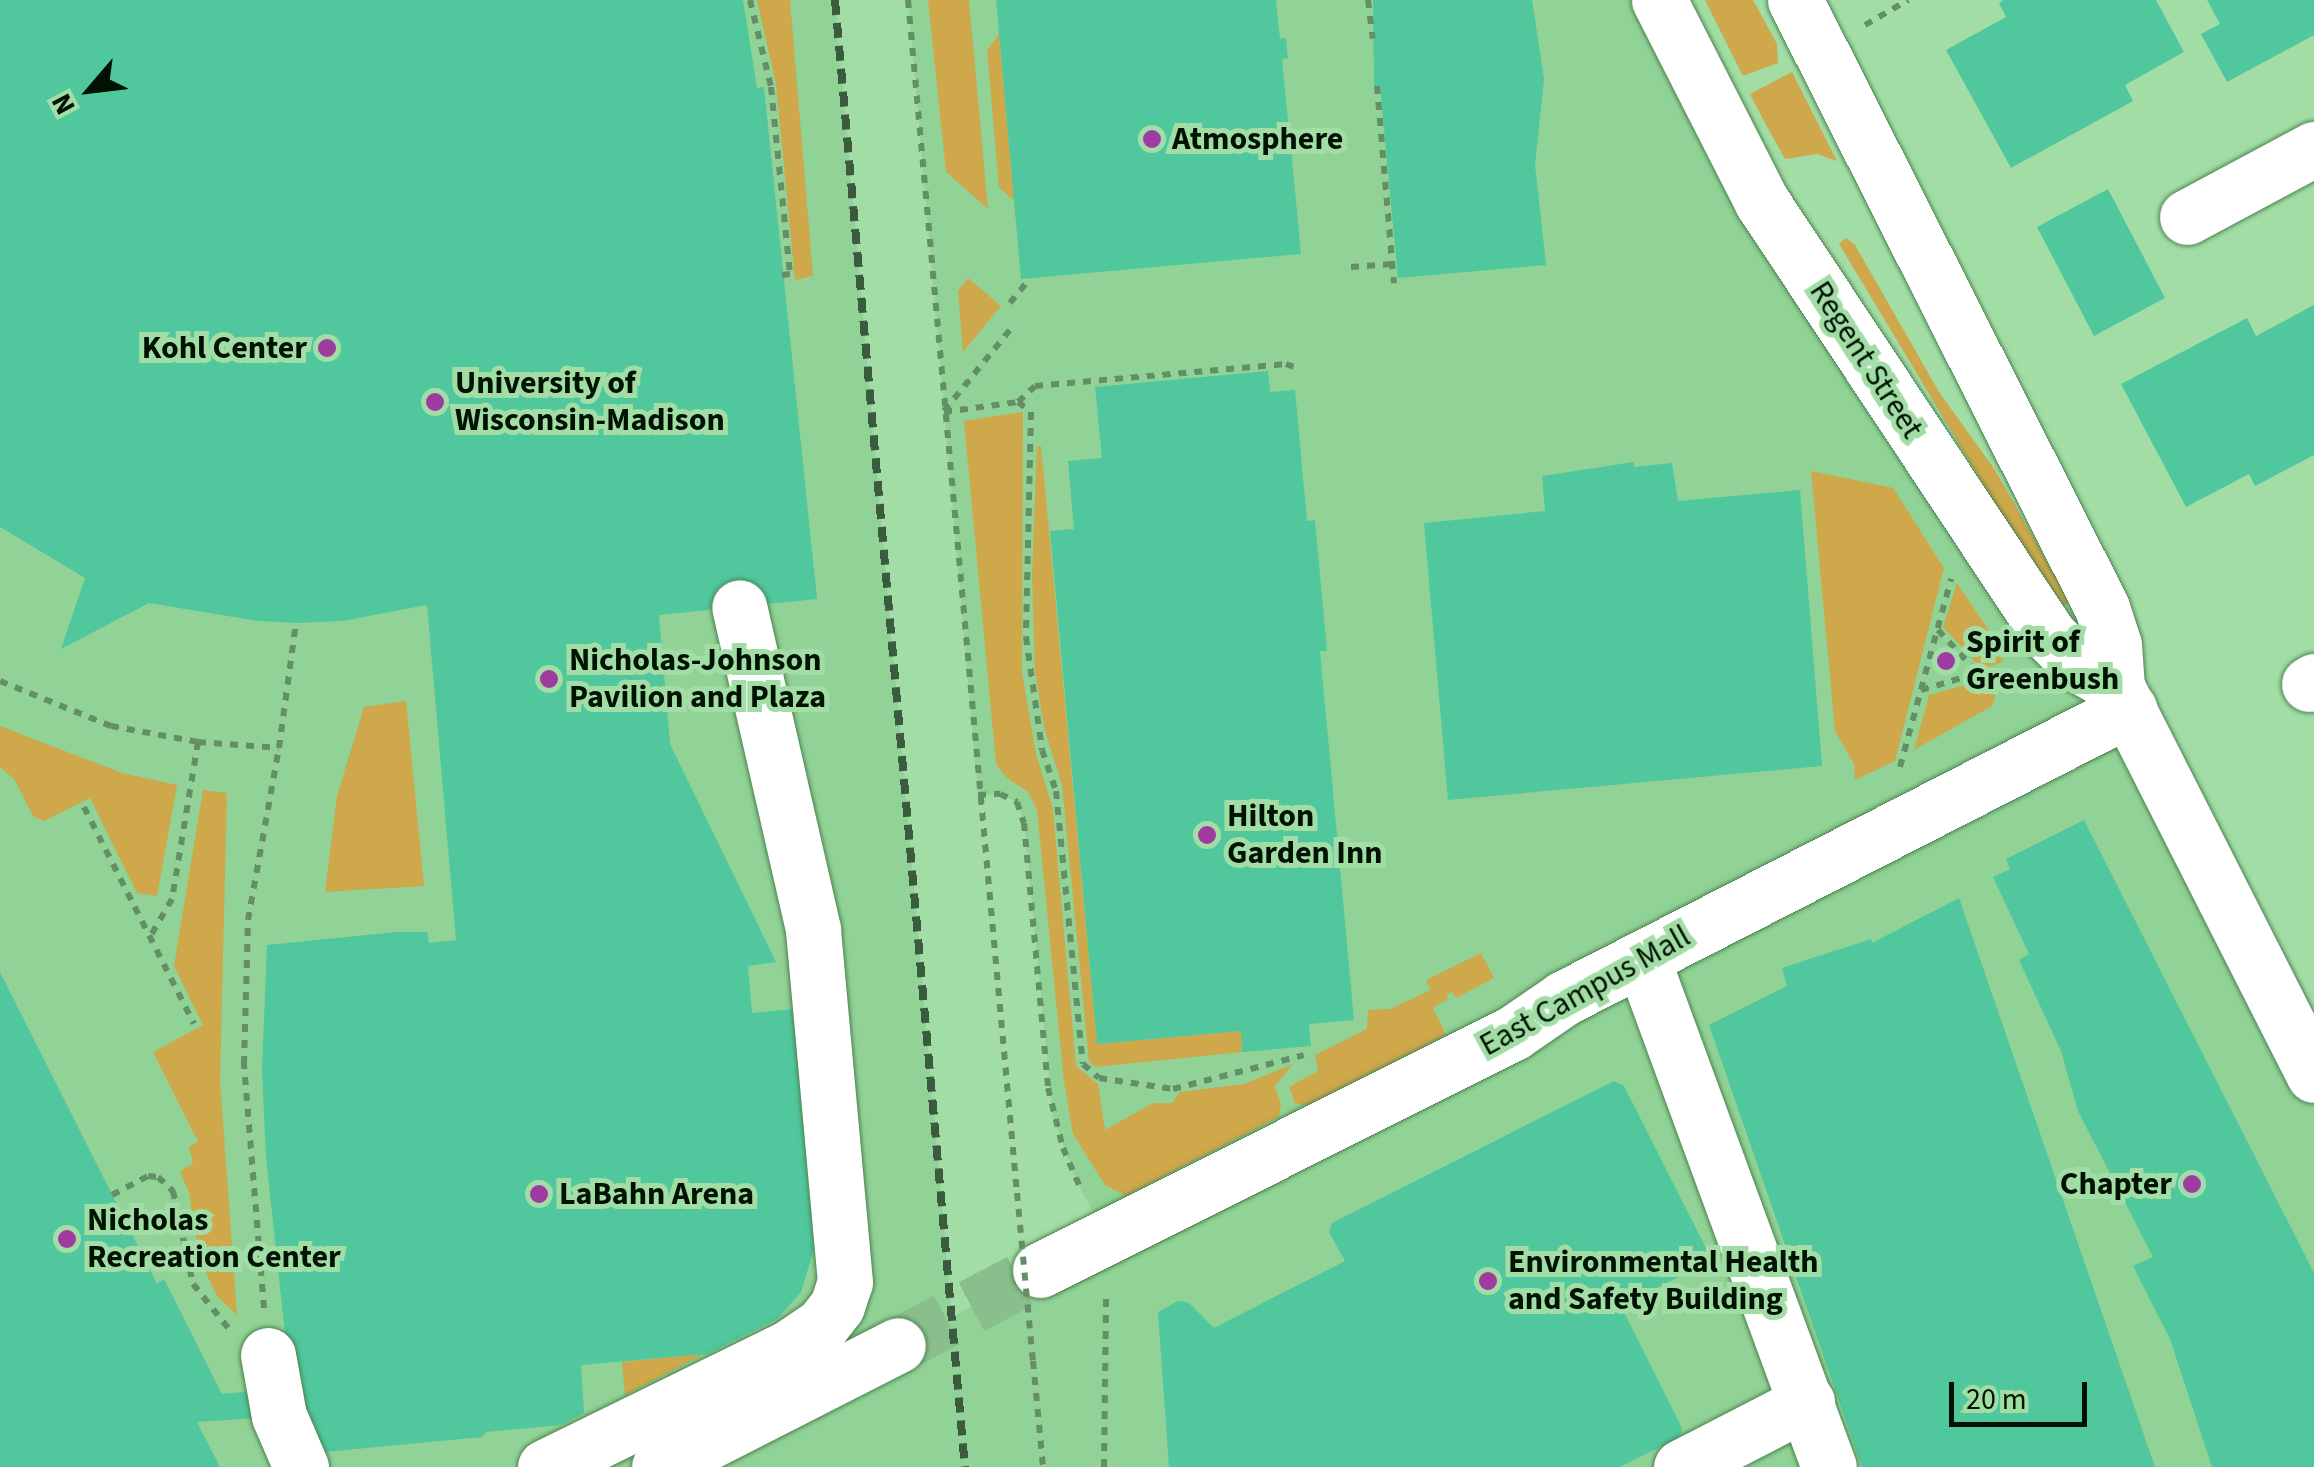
<!DOCTYPE html>
<html>
<head>
<meta charset="utf-8">
<style>
	body { margin:0 }
	#map { position:relative; width:2314px; height:1467px; overflow:hidden; background:#a2dda6; font-family:"Source Sans 3",sans-serif }
	div>[style] { position:absolute }
	.built>* { inset:0; background:#91d296 }
	.green>* { inset:0; background:#cea84a }
	.building>* { inset:0; background:#50c79d }
	.minor-tunnel>* { height:55px; margin-top:-27.5px; transform-origin:0; background:repeating-linear-gradient(90deg,#8abf8d 0 55px,transparent 0 83px) }
	.path>* { height:6px; margin-top:-3px; transform-origin:0; background:repeating-linear-gradient(90deg,#638e66 0 8px,transparent 0 16px) }
	.roads { filter:drop-shadow(0 0 2px #4b8250) drop-shadow(0 0 2px #4b8250) }
	.minor>* { height:55px; margin:-27.5px; padding:0 27.5px; transform-origin:27.5px; border-radius:27.5px; background:#fff }
	.major>* { height:55px; margin:-27.5px; padding:0 27.5px; transform-origin:27.5px; border-radius:27.5px; background:#fff }
	.rail>* { height:8px; margin-top:-4px; transform-origin:0; background:repeating-linear-gradient(90deg,#3a5b3d 0 15px,transparent 0 23px) }
	.path-bridge>* { height:6px; margin-top:-3px; transform-origin:0; background:repeating-linear-gradient(90deg,#638e66 0 8px,transparent 0 16px) }
	.dots>* { width:28px; height:28px; translate:-50% -50%; box-sizing:border-box; border:5px solid #a2dda6; border-radius:50% }
	span { translate:-50% -50%; white-space:nowrap; text-align:center; line-height:1.15; -webkit-text-stroke:10px #a2dda6; paint-order:stroke }
	.poi-label { font-size:32px; color:#001202; font-weight:700 }
	.left { translate:0 -50%; text-align:left }
	.right { translate:-100% -50%; text-align:right }
	.street-label { font-size:32px; color:#001202 }
	.north { position:absolute; left:40px; top:40px; width:100px; height:100px; -webkit-text-stroke:8px #a2dda6; paint-order:stroke; rotate:242deg; font-size:28px; font-weight:700; line-height:40px; text-align:center; color:#001202 }
	.north::after { content:''; display:block; margin:auto; width:35px; height:45px; background:#001202; clip-path:polygon(50% 0,100% 100%,50% 72%,0 100%) }
	.scale { position:absolute; left:1949px; top:1382px; width:138px; height:45px; box-sizing:border-box; border:5px solid #001202; border-top:0; padding-left:12px; font-size:30px; line-height:35px; white-space:nowrap; color:#001202; -webkit-text-stroke:8px #a2dda6; paint-order:stroke }
</style>
</head>
<body>
<div id="map">
	<div class="built">
		<i style="clip-path:polygon(0 0,835px 0,952px 1317px,1106px 1237px,1076px 1180px,1053px 1117px,1024px 823px,1017px 802px,1000px 794px,978px 795px,908px 0,1659px 0,2079px 665px,2314px 1075px,2314px 1467px,0 1467px)"></i>
	</div>
	<div class="green">
		<i style="clip-path:polygon(757px 0,790px 0,813px 276px,795px 280px,776px 84px)"></i>
		<i style="clip-path:polygon(928px 0,969px 0,988px 209px,946px 172px)"></i>
		<i style="clip-path:polygon(1705px 0,1753px 0,1777px 44px,1778px 63px,1743px 76px)"></i>
		<i style="clip-path:polygon(999px 34px,1014px 201px,999px 187px,987px 50px)"></i>
		<i style="clip-path:polygon(1792px 72px,1837px 161px,1817px 154px,1785px 159px,1764px 121px,1750px 94px)"></i>
		<i style="clip-path:polygon(1846px 238px,1855px 245px,1939px 392px,1995px 470px,2070px 602px,2063px 606px,1991px 497px,1839px 244px)"></i>
		<i style="clip-path:polygon(968px 278px,1001px 306px,963px 352px,958px 291px)"></i>
		<i style="clip-path:polygon(1023px 412px,1022px 672px,1036px 754px,1053px 809px,1076px 1066px,1098px 1084px,1105px 1130px,1153px 1103px,1172px 1103px,1180px 1092px,1244px 1084px,1293px 1064px,1275px 1086px,1281px 1105px,1279px 1117px,1126px 1196px,1105px 1185px,1073px 1134px,1064px 1082px,1037px 810px,1028px 792px,1006px 777px,996px 764px,964px 421px)"></i>
		<i style="clip-path:polygon(1037px 446px,1041px 446px,1097px 1044px,1241px 1031px,1242px 1052px,1095px 1067px,1089px 1061px,1062px 785px,1044px 727px,1035px 671px,1032px 576px)"></i>
		<i style="clip-path:polygon(1811px 471px,1893px 488px,1944px 568px,1895px 761px,1855px 780px,1854px 764px,1835px 731px)"></i>
		<i style="clip-path:polygon(1957px 583px,1994px 638px,2003px 662px,1982px 669px,1943px 627px)"></i>
		<i style="clip-path:polygon(1979px 681px,1995px 696px,1992px 706px,1914px 750px,1929px 695px)"></i>
		<i style="clip-path:polygon(406px 701px,424px 886px,325px 892px,337px 796px,364px 707px)"></i>
		<i style="clip-path:polygon(0 726px,122px 773px,177px 785px,157px 896px,137px 893px,90px 798px,44px 821px,33px 816px,14px 779px,0 767px)"></i>
		<i style="clip-path:polygon(203px 790px,227px 793px,220px 1081px,237px 1315px,217px 1296px,199px 1258px,189px 1193px,180px 1171px,193px 1164px,189px 1147px,198px 1142px,153px 1052px,203px 1025px,174px 966px)"></i>
		<i style="clip-path:polygon(1481px 953px,1494px 978px,1456px 998px,1452px 992px,1447px 994px,1448px 999px,1433px 1008px,1446px 1035px,1307px 1106px,1295px 1103px,1289px 1087px,1318px 1071px,1315px 1055px,1367px 1029px,1368px 1010px,1390px 1009px,1431px 990px,1426px 980px)"></i>
		<i style="clip-path:polygon(704px 1354px,625px 1395px,622px 1362px)"></i>
	</div>
	<div class="building">
		<i style="clip-path:polygon(0 0,743px 0,757px 88px,764px 87px,817px 599px,659px 615px,670px 744px,776px 962px,748px 966px,752px 1013px,793px 1009px,814px 1249px,801px 1292px,777px 1319px,707px 1354px,581px 1365px,584px 1413px,561px 1425px,486px 1432px,482px 1437px,314px 1453px,302px 1415px,197px 1422px,220px 1467px,0 1467px,0 972px,157px 1284px,164px 1279px,222px 1394px,296px 1387px,287px 1352px,266px 1157px,262px 1069px,267px 945px,396px 932px,427px 932px,429px 943px,456px 940px,427px 605px,342px 621px,296px 623px,258px 621px,149px 603px,61px 649px,85px 578px,0 527px)"></i>
		<i style="clip-path:polygon(996px 0,1276px 0,1280px 39px,1286px 38px,1288px 58px,1282px 59px,1289px 130px,1295px 130px,1297px 148px,1291px 149px,1301px 254px,1021px 279px)"></i>
		<i style="clip-path:polygon(1373px 0,1532px 0,1544px 79px,1535px 165px,1546px 265px,1398px 278px,1380px 86px,1374px 87px)"></i>
		<i style="clip-path:polygon(2003px 0,2156px 0,2184px 52px,2125px 85px,2133px 101px,2011px 168px,1946px 50px,2006px 17px,1999px 3px)"></i>
		<i style="clip-path:polygon(2207px 0,2314px 0,2314px 35px,2227px 82px,2201px 34px,2220px 24px)"></i>
		<i style="clip-path:polygon(2108px 189px,2165px 298px,2094px 336px,2037px 227px)"></i>
		<i style="clip-path:polygon(2314px 305px,2314px 455px,2255px 486px,2249px 474px,2186px 507px,2121px 384px,2247px 318px,2256px 336px)"></i>
		<i style="clip-path:polygon(1268px 371px,1270px 392px,1295px 390px,1307px 521px,1315px 520px,1327px 651px,1320px 651px,1354px 1020px,1309px 1024px,1311px 1046px,1242px 1052px,1241px 1031px,1097px 1044px,1050px 531px,1074px 529px,1068px 461px,1102px 458px,1095px 387px)"></i>
		<i style="clip-path:polygon(1634px 462px,1634px 467px,1672px 463px,1678px 501px,1800px 490px,1822px 766px,1448px 800px,1424px 523px,1545px 511px,1542px 476px)"></i>
		<i style="clip-path:polygon(2084px 820px,2314px 1273px,2314px 1467px,2212px 1467px,2170px 1339px,2133px 1266px,2153px 1257px,2078px 1111px,2061px 1051px,2019px 960px,2029px 954px,1993px 877px,2010px 869px,2006px 859px)"></i>
		<i style="clip-path:polygon(1959px 898px,2155px 1467px,1862px 1467px,1709px 1025px,1787px 986px,1782px 968px,1871px 939px,1872px 943px)"></i>
		<i style="clip-path:polygon(1614px 1081px,1624px 1086px,1712px 1260px,1621px 1306px,1682px 1428px,1680px 1437px,1620px 1467px,1169px 1467px,1158px 1312px,1178px 1301px,1189px 1303px,1214px 1328px,1345px 1261px,1329px 1232px,1332px 1223px)"></i>
	</div>
	<div class="minor-tunnel">
		<i style="left:898px;top:1345px;width:161px;rotate:-27.8deg"></i>
	</div>
	<div class="path">
		<i style="left:750px;top:0;width:89px;rotate:76.4deg"></i>
		<i style="left:771px;top:87px;width:188px;rotate:84.2deg"></i>
		<i style="left:790px;top:274px;width:8px;rotate:173deg"></i>
		<i style="left:908px;top:0;width:1198px;rotate:84.78deg"></i>
		<i style="left:1368px;top:0;width:39px;rotate:83deg"></i>
		<i style="left:1865px;top:25px;width:50px;rotate:-30.2deg"></i>
		<i style="left:1377px;top:86px;width:198px;rotate:85.1deg"></i>
		<i style="left:1351px;top:267px;width:42px;rotate:-4.1deg"></i>
		<i style="left:1010px;top:303px;width:32px;rotate:-51deg"></i>
		<i style="left:1018px;top:402px;width:16px;rotate:38deg"></i>
		<i style="left:1031px;top:412px;width:225px;rotate:91.3deg"></i>
		<i style="left:1026px;top:637px;width:114px;rotate:81.9deg"></i>
		<i style="left:1042px;top:750px;width:43px;rotate:71.1deg"></i>
		<i style="left:1056px;top:791px;width:274px;rotate:84.4deg"></i>
		<i style="left:1083px;top:1064px;width:21px;rotate:41deg"></i>
		<i style="left:1099px;top:1078px;width:75px;rotate:8.5deg"></i>
		<i style="left:1173px;top:1089px;width:135px;rotate:-14.5deg"></i>
		<i style="left:944px;top:411px;width:109px;rotate:-50.9deg"></i>
		<i style="left:944px;top:412px;width:75px;rotate:-7.7deg"></i>
		<i style="left:1018px;top:402px;width:23px;rotate:-43deg"></i>
		<i style="left:1035px;top:386px;width:252px;rotate:-5deg"></i>
		<i style="left:1286px;top:364px;width:15px;rotate:20deg"></i>
		<i style="left:1938px;top:630px;width:59px;rotate:47.1deg"></i>
		<i style="left:1978px;top:673px;width:33px;rotate:20deg"></i>
		<i style="left:0;top:681px;width:120px;rotate:22.1deg"></i>
		<i style="left:111px;top:726px;width:88px;rotate:10.4deg"></i>
		<i style="left:198px;top:742px;width:159px;rotate:99.4deg"></i>
		<i style="left:172px;top:899px;width:44px;rotate:120.1deg"></i>
		<i style="left:1921px;top:690px;width:59px;rotate:-16.6deg"></i>
		<i style="left:198px;top:742px;width:81px;rotate:4.2deg"></i>
		<i style="left:279px;top:748px;width:126px;rotate:-82.3deg"></i>
		<i style="left:1900px;top:767px;width:195px;rotate:-74.8deg"></i>
		<i style="left:978px;top:795px;width:22px;rotate:-3deg"></i>
		<i style="left:1000px;top:794px;width:19px;rotate:25deg"></i>
		<i style="left:1017px;top:802px;width:22px;rotate:72deg"></i>
		<i style="left:1024px;top:823px;width:266px;rotate:84.8deg"></i>
		<i style="left:1048px;top:1088px;width:62px;rotate:76deg"></i>
		<i style="left:1063px;top:1148px;width:48px;rotate:66.6deg"></i>
		<i style="left:84px;top:807px;width:243px;rotate:63.1deg"></i>
		<i style="left:112px;top:1195px;width:41px;rotate:-27.8deg"></i>
		<i style="left:148px;top:1176px;width:10px;rotate:6deg"></i>
		<i style="left:158px;top:1177px;width:21px;rotate:43deg"></i>
		<i style="left:173px;top:1191px;width:95px;rotate:77.9deg"></i>
		<i style="left:193px;top:1284px;width:58px;rotate:51.3deg"></i>
		<i style="left:264px;top:1308px;width:245px;rotate:-94.7deg"></i>
		<i style="left:244px;top:1064px;width:144px;rotate:-88.4deg"></i>
		<i style="left:248px;top:920px;width:175px;rotate:-79.8deg"></i>
		<i style="left:1033px;top:1361px;width:106px;rotate:84.6deg"></i>
		<i style="left:1104px;top:1467px;width:174px;rotate:-89.3deg"></i>
	</div>
	<div class="roads">
		<div class="minor">
			<i style="left:2187px;top:217px;width:144px;rotate:-28.2deg"></i>
			<i style="left:2309px;top:684px;width:6px;rotate:-31deg"></i>
			<i style="left:1642px;top:958px;width:542px;rotate:69.83deg"></i>
			<i style="left:1040px;top:1270px;width:529px;rotate:-26.61deg"></i>
			<i style="left:1513px;top:1033px;width:62px;rotate:-34.5deg"></i>
			<i style="left:1564px;top:998px;width:635px;rotate:-27.09deg"></i>
			<i style="left:268px;top:1355px;width:62px;rotate:79.8deg"></i>
			<i style="left:279px;top:1416px;width:56px;rotate:66.7deg"></i>
			<i style="left:545px;top:1467px;width:271px;rotate:-26.1deg"></i>
			<i style="left:788px;top:1348px;width:41px;rotate:-34.1deg"></i>
			<i style="left:822px;top:1325px;width:24px;rotate:-52deg"></i>
			<i style="left:837px;top:1306px;width:25px;rotate:-72deg"></i>
			<i style="left:845px;top:1282px;width:354px;rotate:-95.2deg"></i>
			<i style="left:813px;top:929px;width:330px;rotate:-102.9deg"></i>
			<i style="left:659px;top:1467px;width:268px;rotate:-27deg"></i>
			<i style="left:1681px;top:1467px;width:142px;rotate:-27.3deg"></i>
		</div>
		<div class="major">
			<i style="left:1659px;top:0;width:227px;rotate:63deg"></i>
			<i style="left:1762px;top:202px;width:519px;rotate:56.46deg"></i>
			<i style="left:2049px;top:635px;width:42px;rotate:45deg"></i>
			<i style="left:2079px;top:665px;width:44px;rotate:30.1deg"></i>
			<i style="left:1795px;top:0;width:681px;rotate:63.21deg"></i>
			<i style="left:2102px;top:608px;width:39px;rotate:72deg"></i>
			<i style="left:2114px;top:645px;width:42px;rotate:85.9deg"></i>
			<i style="left:2117px;top:687px;width:435px;rotate:63.1deg"></i>
		</div>
	</div>
	<div class="rail">
		<i style="left:835px;top:0;width:1473px;rotate:84.94deg"></i>
	</div>
	<div class="path-bridge">
		<i style="left:1017px;top:1193px;width:169px;rotate:84.6deg"></i>
	</div>
	<div class="dots">
		<i style="left:1152px;top:139px;background:#9e3ba1"></i>
		<i style="left:327px;top:348px;background:#9e3ba1"></i>
		<i style="left:435px;top:402px;background:#9e3ba1"></i>
		<i style="left:1946px;top:661px;background:#9e3ba1"></i>
		<i style="left:549px;top:679px;background:#9e3ba1"></i>
		<i style="left:1207px;top:835px;background:#9e3ba1"></i>
		<i style="left:2192px;top:1184px;background:#9e3ba1"></i>
		<i style="left:539px;top:1194px;background:#9e3ba1"></i>
		<i style="left:67px;top:1239px;background:#9e3ba1"></i>
		<i style="left:1488px;top:1281px;background:#9e3ba1"></i>
	</div>
	<div class="poi-label">
		<span class="left" style="left:1172px;top:139px">Atmosphere</span>
		<span class="right" style="left:307px;top:348px">Kohl Center</span>
		<span class="left" style="left:455px;top:402px">University of<br>Wisconsin-Madison</span>
		<span class="left" style="left:1966px;top:661px">Spirit of<br>Greenbush</span>
		<span class="left" style="left:569px;top:679px">Nicholas-Johnson<br>Pavilion and Plaza</span>
		<span class="left" style="left:1227px;top:835px">Hilton<br>Garden Inn</span>
		<span class="right" style="left:2172px;top:1184px">Chapter</span>
		<span class="left" style="left:559px;top:1194px">LaBahn Arena</span>
		<span class="left" style="left:87px;top:1239px">Nicholas<br>Recreation Center</span>
		<span class="left" style="left:1508px;top:1281px">Environmental Health<br>and Safety Building</span>
	</div>
	<div class="street-label">
		<span style="left:1866px;top:360px;rotate:57deg">Regent Street</span>
		<span style="left:1585px;top:991px;rotate:-29deg">East Campus Mall</span>
	</div>
	<div class="north">N</div>
	<div class="scale">20 m</div>
</div>
</body>
</html>
